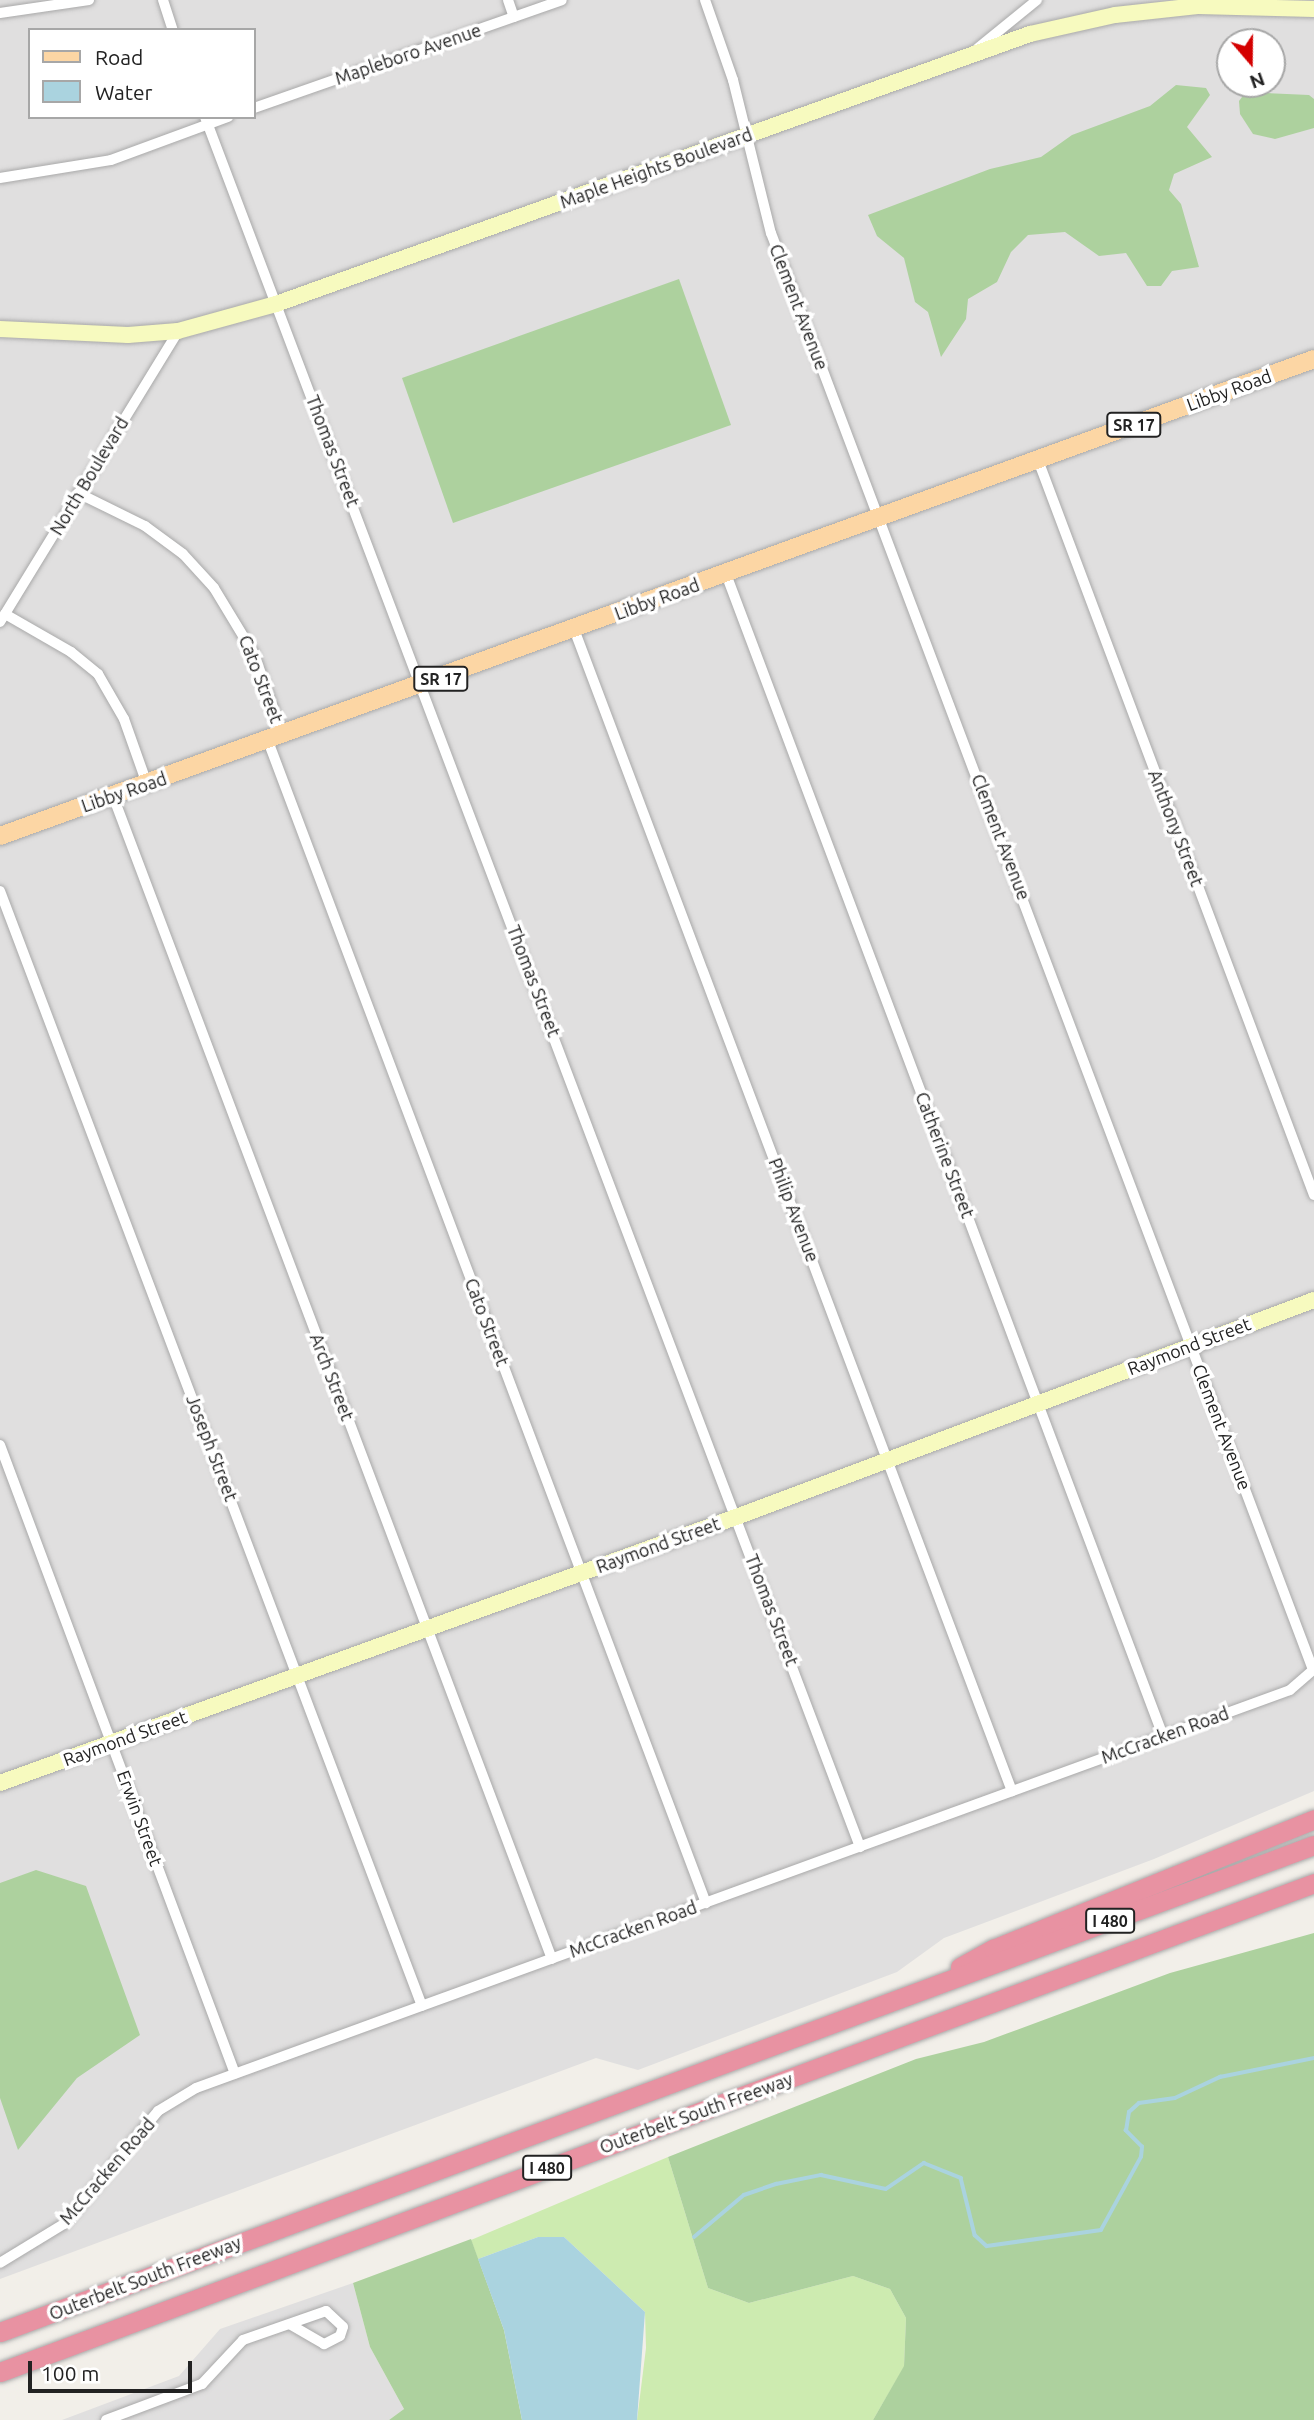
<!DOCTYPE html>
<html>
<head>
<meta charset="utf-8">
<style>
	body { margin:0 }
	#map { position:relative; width:1314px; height:2420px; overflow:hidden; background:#f2efe9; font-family:Ubuntu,sans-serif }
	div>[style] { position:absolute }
	.residential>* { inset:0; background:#e0dfdf }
	.grass>* { inset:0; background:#cdebb0 }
	.forest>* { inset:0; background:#add19e }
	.water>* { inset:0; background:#aad3df }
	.stream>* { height:3.5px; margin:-1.75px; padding:0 1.75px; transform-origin:1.75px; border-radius:1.75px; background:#aad3df }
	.roads { filter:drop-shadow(0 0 2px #a9a9a9) drop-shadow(0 0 2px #a9a9a9) }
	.street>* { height:10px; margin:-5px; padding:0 5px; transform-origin:5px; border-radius:5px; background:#fff }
	.secondary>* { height:16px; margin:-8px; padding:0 8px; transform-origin:8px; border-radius:8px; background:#f7fabf }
	.primary>* { height:18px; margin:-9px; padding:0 9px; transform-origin:9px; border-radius:9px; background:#fcd6a4 }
	.highway>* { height:19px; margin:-9.5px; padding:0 9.5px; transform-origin:9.5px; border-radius:9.5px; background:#e892a2 }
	span { translate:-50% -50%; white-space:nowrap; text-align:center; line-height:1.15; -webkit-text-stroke:7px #fff; paint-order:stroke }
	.shield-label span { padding:2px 5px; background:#fff; border:2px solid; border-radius:5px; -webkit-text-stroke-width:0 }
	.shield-label { font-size:16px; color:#222; font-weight:700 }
	.street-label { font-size:18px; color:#222 }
	.legend { position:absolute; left:28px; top:28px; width:228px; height:91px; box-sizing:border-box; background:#fff; border:2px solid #a7a7a7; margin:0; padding:9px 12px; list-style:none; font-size:21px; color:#222 }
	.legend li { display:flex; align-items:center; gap:14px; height:35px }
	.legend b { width:35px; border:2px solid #a7a7a7 }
	.north { position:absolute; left:1216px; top:28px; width:70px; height:70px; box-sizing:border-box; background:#fff; border:2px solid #a7a7a7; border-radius:50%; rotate:160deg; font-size:19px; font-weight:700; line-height:28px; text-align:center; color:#222 }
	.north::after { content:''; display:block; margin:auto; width:24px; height:32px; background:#d40000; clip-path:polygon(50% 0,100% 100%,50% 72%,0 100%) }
	.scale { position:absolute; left:28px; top:2361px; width:164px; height:32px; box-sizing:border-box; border:4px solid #222; border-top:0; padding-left:9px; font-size:21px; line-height:24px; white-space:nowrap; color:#222; -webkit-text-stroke:5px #fff; paint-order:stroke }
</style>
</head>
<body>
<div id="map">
	<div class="residential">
		<i style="clip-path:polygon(evenodd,0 0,1314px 0,1314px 1791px,1154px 1859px,944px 1938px,897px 1972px,638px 2070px,596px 2058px,0 2279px,0 0,30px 30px,254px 30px,254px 117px,30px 117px,30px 30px,0 0,1230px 42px,1272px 42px,1272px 84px,1230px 84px,1230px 42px)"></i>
		<i style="clip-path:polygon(353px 2283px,370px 2347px,404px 2409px,389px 2420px,62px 2420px,179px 2376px,220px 2329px)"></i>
	</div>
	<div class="grass">
		<i style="clip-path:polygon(668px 2157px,708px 2288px,749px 2303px,853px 2276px,890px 2289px,906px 2318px,904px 2367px,873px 2420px,637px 2420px,646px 2348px,645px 2312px,564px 2237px,538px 2237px,478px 2259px,471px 2240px)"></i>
	</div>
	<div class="forest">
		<i style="clip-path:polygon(1176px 85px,1206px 88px,1210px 95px,1187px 127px,1212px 157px,1174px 174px,1169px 190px,1181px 204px,1199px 267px,1172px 271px,1161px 286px,1147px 286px,1126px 253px,1099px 256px,1065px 232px,1028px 235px,1011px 252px,997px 282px,968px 299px,966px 319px,941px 357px,928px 312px,915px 302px,904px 258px,877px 236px,868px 215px,990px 169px,1041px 157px,1072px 135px,1150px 106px)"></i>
		<i style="clip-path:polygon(1246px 92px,1309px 95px,1314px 99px,1314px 128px,1275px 139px,1253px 134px,1240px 114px,1239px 101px)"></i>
		<i style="clip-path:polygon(679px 279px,731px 425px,453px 523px,402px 378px)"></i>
		<i style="clip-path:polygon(36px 1870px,86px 1886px,140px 2035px,77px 2078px,18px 2150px,0 2098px,0 1883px)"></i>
		<i style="clip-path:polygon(1314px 1933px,1314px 2420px,873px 2420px,904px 2366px,906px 2318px,890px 2289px,853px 2276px,749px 2303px,708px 2288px,668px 2157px,916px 2059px,984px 2042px,1170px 1973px)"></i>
		<i style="clip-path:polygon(471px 2239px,504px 2330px,522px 2420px,389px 2420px,404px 2409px,370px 2347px,353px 2283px)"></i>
	</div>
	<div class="water">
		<i style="clip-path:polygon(538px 2237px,564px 2237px,645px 2312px,637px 2420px,522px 2420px,504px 2330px,478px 2259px)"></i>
	</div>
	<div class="stream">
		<i style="left:694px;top:2237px;width:65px;rotate:-40deg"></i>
		<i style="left:744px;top:2195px;width:34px;rotate:-19deg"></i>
		<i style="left:776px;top:2184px;width:46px;rotate:-11.3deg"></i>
		<i style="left:821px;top:2175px;width:66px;rotate:12.2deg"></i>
		<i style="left:886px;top:2189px;width:46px;rotate:-34.4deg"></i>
		<i style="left:924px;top:2163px;width:40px;rotate:22deg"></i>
		<i style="left:961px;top:2178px;width:59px;rotate:76.2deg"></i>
		<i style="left:975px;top:2235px;width:16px;rotate:43deg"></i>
		<i style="left:987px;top:2246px;width:115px;rotate:-8deg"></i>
		<i style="left:1101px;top:2230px;width:83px;rotate:-61.3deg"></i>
		<i style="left:1141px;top:2157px;width:10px;rotate:-84deg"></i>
		<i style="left:1142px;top:2147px;width:23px;rotate:-135deg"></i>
		<i style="left:1126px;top:2131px;width:19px;rotate:-81deg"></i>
		<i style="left:1129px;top:2112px;width:13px;rotate:-42deg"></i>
		<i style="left:1139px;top:2103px;width:36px;rotate:-8deg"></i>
		<i style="left:1175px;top:2098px;width:50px;rotate:-25deg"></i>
		<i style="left:1220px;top:2077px;width:96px;rotate:-11.4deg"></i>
	</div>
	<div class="roads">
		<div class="street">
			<i style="left:163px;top:0;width:32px;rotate:72deg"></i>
			<i style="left:508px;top:0;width:18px;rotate:71deg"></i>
			<i style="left:705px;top:0;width:85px;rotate:70.7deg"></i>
			<i style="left:733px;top:80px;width:158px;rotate:76.1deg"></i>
			<i style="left:771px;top:233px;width:1536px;rotate:69.33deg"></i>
			<i style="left:0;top:13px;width:90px;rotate:-8.3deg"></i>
			<i style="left:978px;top:48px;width:76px;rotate:-39.1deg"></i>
			<i style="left:254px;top:108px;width:326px;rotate:-19.3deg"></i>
			<i style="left:205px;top:117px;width:1850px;rotate:69.26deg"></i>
			<i style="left:0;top:178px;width:112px;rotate:-9.2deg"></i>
			<i style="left:111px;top:160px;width:125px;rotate:-20.2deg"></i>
			<i style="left:1038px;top:460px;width:785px;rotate:69.42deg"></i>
			<i style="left:78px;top:493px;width:75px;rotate:26.2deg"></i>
			<i style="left:145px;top:526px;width:47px;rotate:36.4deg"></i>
			<i style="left:183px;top:554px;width:46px;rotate:47.6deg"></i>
			<i style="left:214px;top:588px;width:77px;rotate:58.8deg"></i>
			<i style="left:254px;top:654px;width:87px;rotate:70.5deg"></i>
			<i style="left:726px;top:574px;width:1241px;rotate:69.39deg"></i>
			<i style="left:5px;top:614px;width:76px;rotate:29.9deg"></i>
			<i style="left:71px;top:652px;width:35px;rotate:39deg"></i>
			<i style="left:98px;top:674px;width:52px;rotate:60deg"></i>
			<i style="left:124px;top:719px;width:69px;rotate:70.5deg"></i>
			<i style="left:0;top:622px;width:341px;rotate:-58.5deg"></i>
			<i style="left:574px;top:629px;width:1242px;rotate:69.35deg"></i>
			<i style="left:268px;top:741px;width:1242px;rotate:69.35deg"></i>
			<i style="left:113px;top:796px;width:1243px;rotate:69.32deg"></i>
			<i style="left:0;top:891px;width:1192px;rotate:69.27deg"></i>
			<i style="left:0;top:1445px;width:671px;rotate:69.51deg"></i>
			<i style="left:0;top:2263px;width:75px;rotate:-31.4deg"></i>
			<i style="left:64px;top:2224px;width:147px;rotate:-50.2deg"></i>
			<i style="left:158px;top:2111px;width:44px;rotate:-31.2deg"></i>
			<i style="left:196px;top:2088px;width:1164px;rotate:-19.99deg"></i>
			<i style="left:1290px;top:1690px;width:32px;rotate:-41deg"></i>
			<i style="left:106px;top:2420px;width:103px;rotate:-20.6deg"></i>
			<i style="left:202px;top:2384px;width:60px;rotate:-47deg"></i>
			<i style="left:243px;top:2340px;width:88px;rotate:-19.3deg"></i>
			<i style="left:326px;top:2311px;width:23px;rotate:43deg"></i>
			<i style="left:343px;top:2327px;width:9px;rotate:108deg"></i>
			<i style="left:340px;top:2336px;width:18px;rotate:153deg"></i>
			<i style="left:324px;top:2344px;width:39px;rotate:-150deg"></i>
		</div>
		<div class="secondary">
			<i style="left:0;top:329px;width:128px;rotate:2.7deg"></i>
			<i style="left:128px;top:335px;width:50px;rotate:-4.6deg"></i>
			<i style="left:178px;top:331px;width:102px;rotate:-15.4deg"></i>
			<i style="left:276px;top:304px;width:801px;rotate:-19.7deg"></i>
			<i style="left:1030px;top:34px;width:87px;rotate:-12.6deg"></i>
			<i style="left:1115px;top:15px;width:83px;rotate:-6.2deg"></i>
			<i style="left:1198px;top:6px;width:116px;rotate:1.5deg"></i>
			<i style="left:0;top:1783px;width:794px;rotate:-19.87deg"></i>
			<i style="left:747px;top:1513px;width:606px;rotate:-20.59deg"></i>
		</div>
		<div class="primary">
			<i style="left:0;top:836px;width:1398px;rotate:-19.95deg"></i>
		</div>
		<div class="highway">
			<i style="left:960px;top:1967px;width:38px;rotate:-29deg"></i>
			<i style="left:993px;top:1949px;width:346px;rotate:-22deg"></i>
			<i style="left:0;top:2332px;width:1401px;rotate:-20.34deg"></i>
			<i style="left:0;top:2372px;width:1402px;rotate:-20.41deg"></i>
		</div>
	</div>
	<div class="shield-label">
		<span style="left:1134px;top:425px">SR 17</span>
		<span style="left:441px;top:679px">SR 17</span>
		<span style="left:1110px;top:1921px">I 480</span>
		<span style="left:547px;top:2168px">I 480</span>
	</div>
	<div class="street-label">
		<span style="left:408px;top:54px;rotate:-19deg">Mapleboro Avenue</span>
		<span style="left:656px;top:168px;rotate:-20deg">Maple Heights Boulevard</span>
		<span style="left:799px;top:307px;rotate:69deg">Clement Avenue</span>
		<span style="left:1229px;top:390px;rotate:-20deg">Libby Road</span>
		<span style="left:333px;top:451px;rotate:69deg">Thomas Street</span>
		<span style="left:89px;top:476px;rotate:-59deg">North Boulevard</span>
		<span style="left:657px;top:599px;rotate:-20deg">Libby Road</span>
		<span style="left:261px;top:679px;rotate:69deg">Cato Street</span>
		<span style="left:124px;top:792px;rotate:-19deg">Libby Road</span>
		<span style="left:1176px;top:828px;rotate:69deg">Anthony Street</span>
		<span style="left:1001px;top:837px;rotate:69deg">Clement Avenue</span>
		<span style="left:534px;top:981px;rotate:69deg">Thomas Street</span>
		<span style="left:945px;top:1155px;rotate:69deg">Catherine Street</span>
		<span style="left:794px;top:1210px;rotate:69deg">Philip Avenue</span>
		<span style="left:487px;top:1322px;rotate:69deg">Cato Street</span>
		<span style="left:1189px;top:1346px;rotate:-21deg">Raymond Street</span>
		<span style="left:332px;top:1377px;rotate:69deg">Arch Street</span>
		<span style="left:1222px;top:1427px;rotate:69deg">Clement Avenue</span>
		<span style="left:212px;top:1448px;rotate:69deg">Joseph Street</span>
		<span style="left:658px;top:1545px;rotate:-20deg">Raymond Street</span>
		<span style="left:772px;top:1610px;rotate:69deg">Thomas Street</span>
		<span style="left:1165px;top:1735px;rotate:-20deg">McCracken Road</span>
		<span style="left:125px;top:1738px;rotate:-20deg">Raymond Street</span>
		<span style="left:140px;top:1818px;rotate:70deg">Erwin Street</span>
		<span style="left:633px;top:1929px;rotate:-20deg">McCracken Road</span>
		<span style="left:696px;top:2113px;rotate:-20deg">Outerbelt South Freeway</span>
		<span style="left:107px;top:2171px;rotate:-49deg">McCracken Road</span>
		<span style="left:145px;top:2278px;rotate:-21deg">Outerbelt South Freeway</span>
	</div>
	<ul class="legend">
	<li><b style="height:9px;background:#fcd6a4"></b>Road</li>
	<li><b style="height:19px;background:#aad3df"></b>Water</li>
	</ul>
	<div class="north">N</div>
	<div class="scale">100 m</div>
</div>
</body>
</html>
